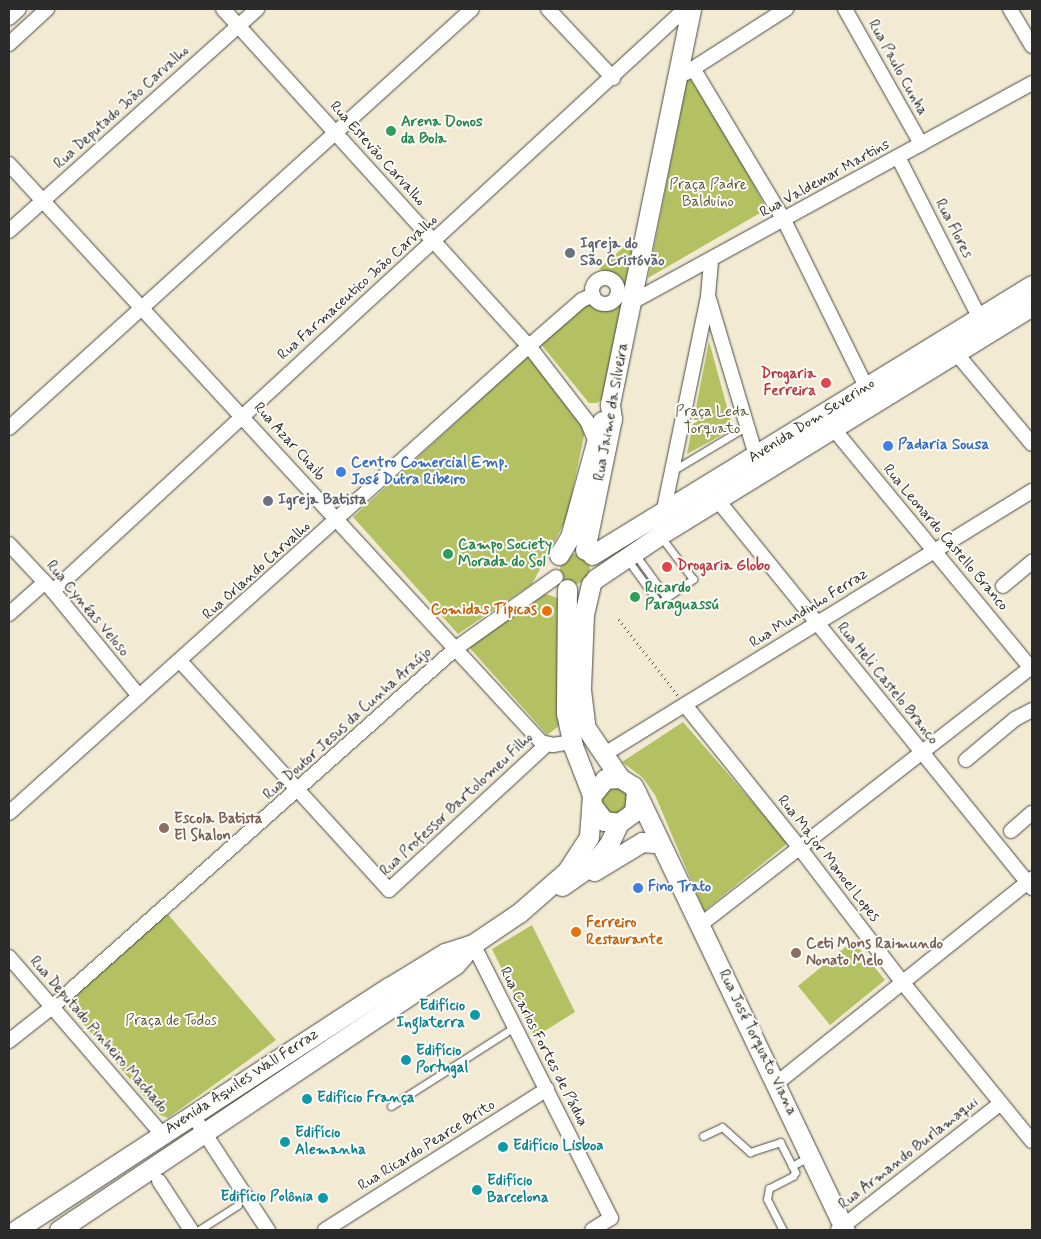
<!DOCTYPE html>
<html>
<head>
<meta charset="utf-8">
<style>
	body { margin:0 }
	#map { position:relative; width:1041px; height:1239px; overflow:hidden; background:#f2ead2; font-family:Mynerve,sans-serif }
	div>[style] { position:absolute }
	.green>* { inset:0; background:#b4c163 }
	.round { border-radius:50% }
	.path>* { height:2.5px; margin-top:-1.25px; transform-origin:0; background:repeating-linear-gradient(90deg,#494844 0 1px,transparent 0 5px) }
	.roads { filter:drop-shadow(0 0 1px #494844) drop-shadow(0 0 1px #494844) }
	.lane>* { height:7px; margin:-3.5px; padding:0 3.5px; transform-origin:3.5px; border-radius:3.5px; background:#fff }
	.street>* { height:14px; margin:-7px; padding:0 7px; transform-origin:7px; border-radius:7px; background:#fff }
	.street>.ring { margin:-7px; padding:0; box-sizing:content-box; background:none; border:14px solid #fff; border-radius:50% }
	.secondary>* { height:19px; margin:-9.5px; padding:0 9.5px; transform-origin:9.5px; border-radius:9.5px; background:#fff }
	.dots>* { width:14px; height:14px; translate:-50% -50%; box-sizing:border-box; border:2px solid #fdfcf7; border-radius:50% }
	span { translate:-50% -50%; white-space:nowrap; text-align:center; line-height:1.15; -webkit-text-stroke:4px #fdfcf7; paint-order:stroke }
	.street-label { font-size:15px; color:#2b2b2b }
	.leisure-label { font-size:15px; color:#27864d; font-weight:700 }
	.left { translate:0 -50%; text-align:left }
	.park-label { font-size:15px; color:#54583c }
	.worship-label { font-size:15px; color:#5b616d; font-weight:700 }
	.health-label { font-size:15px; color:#be3a42; font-weight:700 }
	.right { translate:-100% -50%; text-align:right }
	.shop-label { font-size:15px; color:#366cbe; font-weight:700 }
	.food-label { font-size:15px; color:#c56008; font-weight:700 }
	.education-label { font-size:15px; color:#785e54; font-weight:700 }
	.culture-label { font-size:15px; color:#0d838f; font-weight:700 }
	.frame { position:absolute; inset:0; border:10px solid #2b2b2b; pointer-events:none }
</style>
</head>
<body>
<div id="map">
	<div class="green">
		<i style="clip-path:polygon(688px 75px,738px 155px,767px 209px,648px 278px)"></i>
		<i style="clip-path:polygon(634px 238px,606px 396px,597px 403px,589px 403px,540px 343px,591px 301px,602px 307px,617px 301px,622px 292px,621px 281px,613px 273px,599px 269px)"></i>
		<i style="clip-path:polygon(709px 341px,733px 429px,687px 454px)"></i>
		<i style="clip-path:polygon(529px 355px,585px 431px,567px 518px,532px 584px,458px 634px,353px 517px)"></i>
		<i class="round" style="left:560px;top:554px;width:30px;height:30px"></i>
		<i style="clip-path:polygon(546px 594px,560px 599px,563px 723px,547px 735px,468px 646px)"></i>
		<i style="clip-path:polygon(683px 722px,788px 843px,704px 911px,655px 795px,642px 777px,622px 762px)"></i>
		<i style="clip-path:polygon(614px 785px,626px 790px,628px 807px,613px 815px,601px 808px,600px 795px)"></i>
		<i style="clip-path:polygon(166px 912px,276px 1040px,168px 1118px,160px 1115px,65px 1002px)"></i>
		<i style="clip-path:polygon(532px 925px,575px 1012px,535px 1037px,492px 949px)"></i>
		<i style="clip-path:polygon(853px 941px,885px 980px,830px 1025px,798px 986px)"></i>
	</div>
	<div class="path">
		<i style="left:619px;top:619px;width:97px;rotate:52.5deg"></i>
	</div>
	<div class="roads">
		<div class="lane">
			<i style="left:672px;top:471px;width:87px;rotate:-31deg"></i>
			<i style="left:635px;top:554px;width:54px;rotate:54deg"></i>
			<i style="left:627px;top:559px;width:54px;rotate:54deg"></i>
			<i style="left:659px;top:603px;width:42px;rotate:-35.2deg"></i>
			<i style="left:693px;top:579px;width:53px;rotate:-127.3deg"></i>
			<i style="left:391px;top:1106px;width:141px;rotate:-32.6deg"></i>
			<i style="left:703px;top:1136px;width:21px;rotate:-25deg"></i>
			<i style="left:722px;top:1127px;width:38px;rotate:42deg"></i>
			<i style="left:750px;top:1152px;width:32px;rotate:-18deg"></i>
			<i style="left:780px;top:1142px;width:34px;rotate:63deg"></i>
			<i style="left:795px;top:1172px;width:4px;rotate:117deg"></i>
			<i style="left:793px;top:1176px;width:27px;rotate:153deg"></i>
			<i style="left:769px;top:1188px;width:11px;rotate:100deg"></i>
			<i style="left:767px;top:1199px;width:35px;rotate:63deg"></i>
			<i style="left:792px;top:1166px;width:10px;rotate:-29deg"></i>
			<i style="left:199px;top:1230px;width:46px;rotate:-32.7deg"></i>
		</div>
		<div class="street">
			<i style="left:223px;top:9px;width:455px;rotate:47.8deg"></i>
			<i style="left:529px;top:346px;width:95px;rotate:52.3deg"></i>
			<i style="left:587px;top:421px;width:21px;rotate:67deg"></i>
			<i style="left:548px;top:9px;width:95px;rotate:46.7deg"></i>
			<i style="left:845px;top:9px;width:155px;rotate:60.6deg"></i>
			<i style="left:1010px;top:9px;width:43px;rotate:59.3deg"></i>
			<i style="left:9px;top:18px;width:13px;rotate:-42deg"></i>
			<i style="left:9px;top:44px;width:52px;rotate:-42.6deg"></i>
			<i style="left:693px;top:68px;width:177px;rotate:59.1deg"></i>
			<i style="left:784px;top:220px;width:186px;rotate:63.8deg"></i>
			<i style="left:686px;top:73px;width:119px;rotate:-32.6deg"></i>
			<i style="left:898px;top:157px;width:179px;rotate:63.1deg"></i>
			<i style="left:9px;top:164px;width:786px;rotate:47.37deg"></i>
			<i style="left:541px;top:742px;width:12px;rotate:14deg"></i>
			<i style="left:553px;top:745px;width:12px;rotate:-9deg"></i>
			<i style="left:565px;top:743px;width:9px;rotate:21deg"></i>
			<i style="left:9px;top:231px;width:333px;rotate:-41.8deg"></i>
			<i class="ring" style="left:592px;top:278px;width:12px;height:12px"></i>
			<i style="left:709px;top:299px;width:164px;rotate:73.3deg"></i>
			<i style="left:632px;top:302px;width:456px;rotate:-28.7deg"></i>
			<i style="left:951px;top:347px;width:126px;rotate:50.1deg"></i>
			<i style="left:832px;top:427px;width:315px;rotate:50.5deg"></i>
			<i style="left:9px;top:428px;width:624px;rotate:-42.14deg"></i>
			<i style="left:711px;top:492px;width:510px;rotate:50.97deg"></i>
			<i style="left:663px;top:514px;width:223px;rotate:-78.3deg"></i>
			<i style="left:708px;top:296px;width:37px;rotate:-85deg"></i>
			<i style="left:9px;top:544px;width:64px;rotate:46.9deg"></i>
			<i style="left:53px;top:591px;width:136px;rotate:50.7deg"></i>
			<i style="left:1003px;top:586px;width:38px;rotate:-40deg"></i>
			<i style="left:53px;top:591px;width:859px;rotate:-42.64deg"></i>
			<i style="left:9px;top:614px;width:48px;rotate:-41.6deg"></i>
			<i style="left:180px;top:661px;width:310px;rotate:47.6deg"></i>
			<i style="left:389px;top:890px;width:214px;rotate:-42.7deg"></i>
			<i style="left:685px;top:705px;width:182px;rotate:51.2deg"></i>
			<i style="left:799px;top:847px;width:171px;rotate:52.6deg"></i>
			<i style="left:903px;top:983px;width:204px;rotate:50.8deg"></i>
			<i style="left:603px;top:755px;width:504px;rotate:-31.61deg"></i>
			<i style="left:966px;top:760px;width:64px;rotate:-39.9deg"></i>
			<i style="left:1015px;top:719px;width:19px;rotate:-28deg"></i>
			<i style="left:9px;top:813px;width:699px;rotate:-41.93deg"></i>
			<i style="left:529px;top:346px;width:70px;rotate:-41deg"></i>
			<i style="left:582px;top:300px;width:12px;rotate:-24deg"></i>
			<i style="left:1011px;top:831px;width:28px;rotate:-41deg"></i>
			<i style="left:700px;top:925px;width:418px;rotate:-37.9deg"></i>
			<i style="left:473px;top:944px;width:307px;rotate:63.3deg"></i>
			<i style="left:611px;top:1218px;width:22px;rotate:148deg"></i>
			<i style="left:9px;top:957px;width:234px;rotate:49.2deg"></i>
			<i style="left:9px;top:1041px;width:55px;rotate:-38.3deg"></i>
			<i style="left:52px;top:1007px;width:539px;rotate:-41.62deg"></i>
			<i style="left:455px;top:649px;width:124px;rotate:-35.5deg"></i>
			<i style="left:777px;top:1083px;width:327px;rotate:-38.7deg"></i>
			<i style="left:192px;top:1114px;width:139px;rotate:56.8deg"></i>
			<i style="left:159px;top:1181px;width:59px;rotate:56.9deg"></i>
			<i style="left:325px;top:1230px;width:263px;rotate:-32.4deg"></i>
			<i style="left:838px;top:1230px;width:205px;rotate:-37.9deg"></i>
		</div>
		<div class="secondary">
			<i style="left:585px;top:550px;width:134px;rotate:-78.4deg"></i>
			<i style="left:612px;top:419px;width:15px;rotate:-98deg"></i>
			<i style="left:610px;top:404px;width:403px;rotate:-78.4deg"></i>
			<i style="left:559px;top:555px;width:21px;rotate:-59deg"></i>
			<i style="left:570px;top:537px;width:120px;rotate:-74.6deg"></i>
			<i style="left:592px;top:555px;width:516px;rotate:-31.53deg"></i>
			<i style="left:595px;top:579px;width:78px;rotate:-34.1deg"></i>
			<i style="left:660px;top:535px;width:437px;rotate:-31.6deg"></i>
			<i style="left:591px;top:584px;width:31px;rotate:103deg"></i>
			<i style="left:584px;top:614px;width:76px;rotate:92.3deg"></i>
			<i style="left:581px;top:690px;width:38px;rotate:83deg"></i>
			<i style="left:586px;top:728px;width:60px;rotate:55.8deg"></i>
			<i style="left:567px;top:589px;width:124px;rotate:90.5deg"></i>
			<i style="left:566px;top:713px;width:34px;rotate:78deg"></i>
			<i style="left:573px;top:746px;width:53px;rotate:68.8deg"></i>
			<i style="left:637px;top:794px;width:483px;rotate:64.5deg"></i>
			<i style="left:594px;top:871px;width:56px;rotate:-31.1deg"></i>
			<i style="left:642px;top:842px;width:12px;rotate:5deg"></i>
			<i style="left:562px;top:886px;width:35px;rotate:-35deg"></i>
			<i style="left:591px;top:866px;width:28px;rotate:-51deg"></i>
			<i style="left:609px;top:844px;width:23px;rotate:-65deg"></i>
			<i style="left:16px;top:1230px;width:445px;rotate:-33.1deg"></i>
			<i style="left:389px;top:987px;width:66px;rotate:-31.3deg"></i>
			<i style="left:445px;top:953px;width:29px;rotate:-18deg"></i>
			<i style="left:59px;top:1230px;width:476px;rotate:-33.8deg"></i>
			<i style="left:455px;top:965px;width:28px;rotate:-49deg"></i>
			<i style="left:473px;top:944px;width:55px;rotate:-34deg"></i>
			<i style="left:519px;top:913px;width:64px;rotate:-41.2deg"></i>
			<i style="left:567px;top:871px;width:40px;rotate:-57.1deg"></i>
			<i style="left:589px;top:837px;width:42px;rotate:-85.9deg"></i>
			<i style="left:592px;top:795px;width:21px;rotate:-51deg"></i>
			<i style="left:605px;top:779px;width:15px;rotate:-4deg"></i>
			<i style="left:620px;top:778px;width:15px;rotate:32deg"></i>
			<i style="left:633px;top:786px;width:7px;rotate:63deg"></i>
			<i style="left:636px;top:792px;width:20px;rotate:96deg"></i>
			<i style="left:634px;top:812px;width:19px;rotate:144deg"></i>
			<i style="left:619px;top:823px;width:15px;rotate:-172deg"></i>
			<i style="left:604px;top:821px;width:20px;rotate:-127deg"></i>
		</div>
	</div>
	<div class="dots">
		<i style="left:391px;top:131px;background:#2e9e5b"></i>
		<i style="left:570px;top:253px;background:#6b7280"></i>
		<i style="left:826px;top:383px;background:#e0444e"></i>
		<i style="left:888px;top:446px;background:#3f7fe0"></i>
		<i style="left:341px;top:472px;background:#3f7fe0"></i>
		<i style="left:268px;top:501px;background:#6b7280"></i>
		<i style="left:448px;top:554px;background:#2e9e5b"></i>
		<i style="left:667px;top:567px;background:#e0444e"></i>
		<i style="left:635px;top:597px;background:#2e9e5b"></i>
		<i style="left:547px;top:611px;background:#e8710a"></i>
		<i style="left:164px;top:828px;background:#8d6e63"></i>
		<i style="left:638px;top:888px;background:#3f7fe0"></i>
		<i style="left:576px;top:932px;background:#e8710a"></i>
		<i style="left:796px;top:953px;background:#8d6e63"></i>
		<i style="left:475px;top:1015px;background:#0f9aa8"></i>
		<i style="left:406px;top:1060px;background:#0f9aa8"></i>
		<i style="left:307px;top:1099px;background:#0f9aa8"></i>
		<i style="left:285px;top:1142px;background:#0f9aa8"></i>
		<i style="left:503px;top:1147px;background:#0f9aa8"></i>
		<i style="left:477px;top:1190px;background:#0f9aa8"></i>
		<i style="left:323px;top:1198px;background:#0f9aa8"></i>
	</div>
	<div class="street-label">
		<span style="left:897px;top:68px;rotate:61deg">Rua Paulo Cunha</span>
		<span style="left:122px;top:108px;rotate:-42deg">Rua Deputado João Carvalho</span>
		<span style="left:377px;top:154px;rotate:48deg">Rua Estevão Carvalho</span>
		<span style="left:825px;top:179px;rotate:-29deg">Rua Valdemar Martins</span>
		<span style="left:953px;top:229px;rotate:63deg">Rua Flores</span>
		<span style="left:358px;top:288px;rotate:-42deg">Rua Farmaceutico João Carvalho</span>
		<span style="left:612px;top:412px;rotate:-80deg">Rua Jaime da Silveira</span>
		<span style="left:812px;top:421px;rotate:-32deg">Avenida Dom Severino</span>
		<span style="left:289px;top:442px;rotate:48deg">Rua Azar Chaib</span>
		<span style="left:945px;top:538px;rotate:50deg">Rua Leonardo Castello Branco</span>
		<span style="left:257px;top:571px;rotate:-42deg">Rua Orlando Carvalho</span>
		<span style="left:87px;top:609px;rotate:50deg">Rua Cynéas Veloso</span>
		<span style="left:809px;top:609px;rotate:-32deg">Rua Mundinho Ferraz</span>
		<span style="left:887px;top:684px;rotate:51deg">Rua Heli Castelo Branco</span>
		<span style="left:348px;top:724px;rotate:-42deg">Rua Doutor Jesus da Cunha Araújo</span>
		<span style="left:457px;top:805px;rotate:-43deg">Rua Professor Bartolomeu Filho</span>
		<span style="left:828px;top:859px;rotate:52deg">Rua Major Manoel Lopes</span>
		<span style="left:98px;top:1035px;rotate:49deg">Rua Deputado Pinheiro Machado</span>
		<span style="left:757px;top:1043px;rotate:64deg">Rua José Torquato Viana</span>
		<span style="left:543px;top:1047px;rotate:63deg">Rua Carlos Fortes de Pádua</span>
		<span style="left:242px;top:1082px;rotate:-33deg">Avenida Aquiles Wall Ferraz</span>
		<span style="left:427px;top:1146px;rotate:-32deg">Rua Ricardo Pearce Brito</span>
		<span style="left:909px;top:1154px;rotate:-38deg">Rua Armando Burlamaqui</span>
	</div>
	<div class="leisure-label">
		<span class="left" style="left:401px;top:131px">Arena Donos<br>da Bola</span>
		<span class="left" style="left:458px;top:554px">Campo Society<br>Morada do Sol</span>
		<span class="left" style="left:645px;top:597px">Ricardo<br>Paraguassú</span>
	</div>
	<div class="park-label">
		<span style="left:708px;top:194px">Praça Padre<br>Balduino</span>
		<span style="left:712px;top:421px">Praça Leda<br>Torquato</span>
		<span style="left:171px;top:1022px">Praça de Todos</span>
	</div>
	<div class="worship-label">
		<span class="left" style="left:580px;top:253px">Igreja do<br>São Cristóvão</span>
		<span class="left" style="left:278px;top:501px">Igreja Batista</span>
	</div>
	<div class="health-label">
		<span class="right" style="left:816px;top:383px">Drogaria<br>Ferreira</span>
		<span class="left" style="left:677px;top:567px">Drogaria Globo</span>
	</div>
	<div class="shop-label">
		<span class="left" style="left:898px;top:446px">Padaria Sousa</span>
		<span class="left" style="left:351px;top:472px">Centro Comercial Emp.<br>José Dutra Ribeiro</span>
		<span class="left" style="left:648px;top:888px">Fino Trato</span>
	</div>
	<div class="food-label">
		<span class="right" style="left:537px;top:611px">Comidas Típicas</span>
		<span class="left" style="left:586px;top:932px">Ferreiro<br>Restaurante</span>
	</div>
	<div class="education-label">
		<span class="left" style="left:174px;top:828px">Escola Batista<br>El Shalon</span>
		<span class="left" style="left:806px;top:953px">Ceti Mons Raimundo<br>Nonato Melo</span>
	</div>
	<div class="culture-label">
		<span class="right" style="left:465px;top:1015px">Edifício<br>Inglaterra</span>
		<span class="left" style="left:416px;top:1060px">Edifício<br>Portugal</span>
		<span class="left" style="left:317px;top:1099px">Edifício França</span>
		<span class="left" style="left:295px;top:1142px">Edifício<br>Alemanha</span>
		<span class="left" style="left:513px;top:1147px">Edifício Lisboa</span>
		<span class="left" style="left:487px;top:1190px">Edifício<br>Barcelona</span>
		<span class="right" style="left:313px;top:1198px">Edifício Polônia</span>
	</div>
	<div class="frame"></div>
</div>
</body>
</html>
